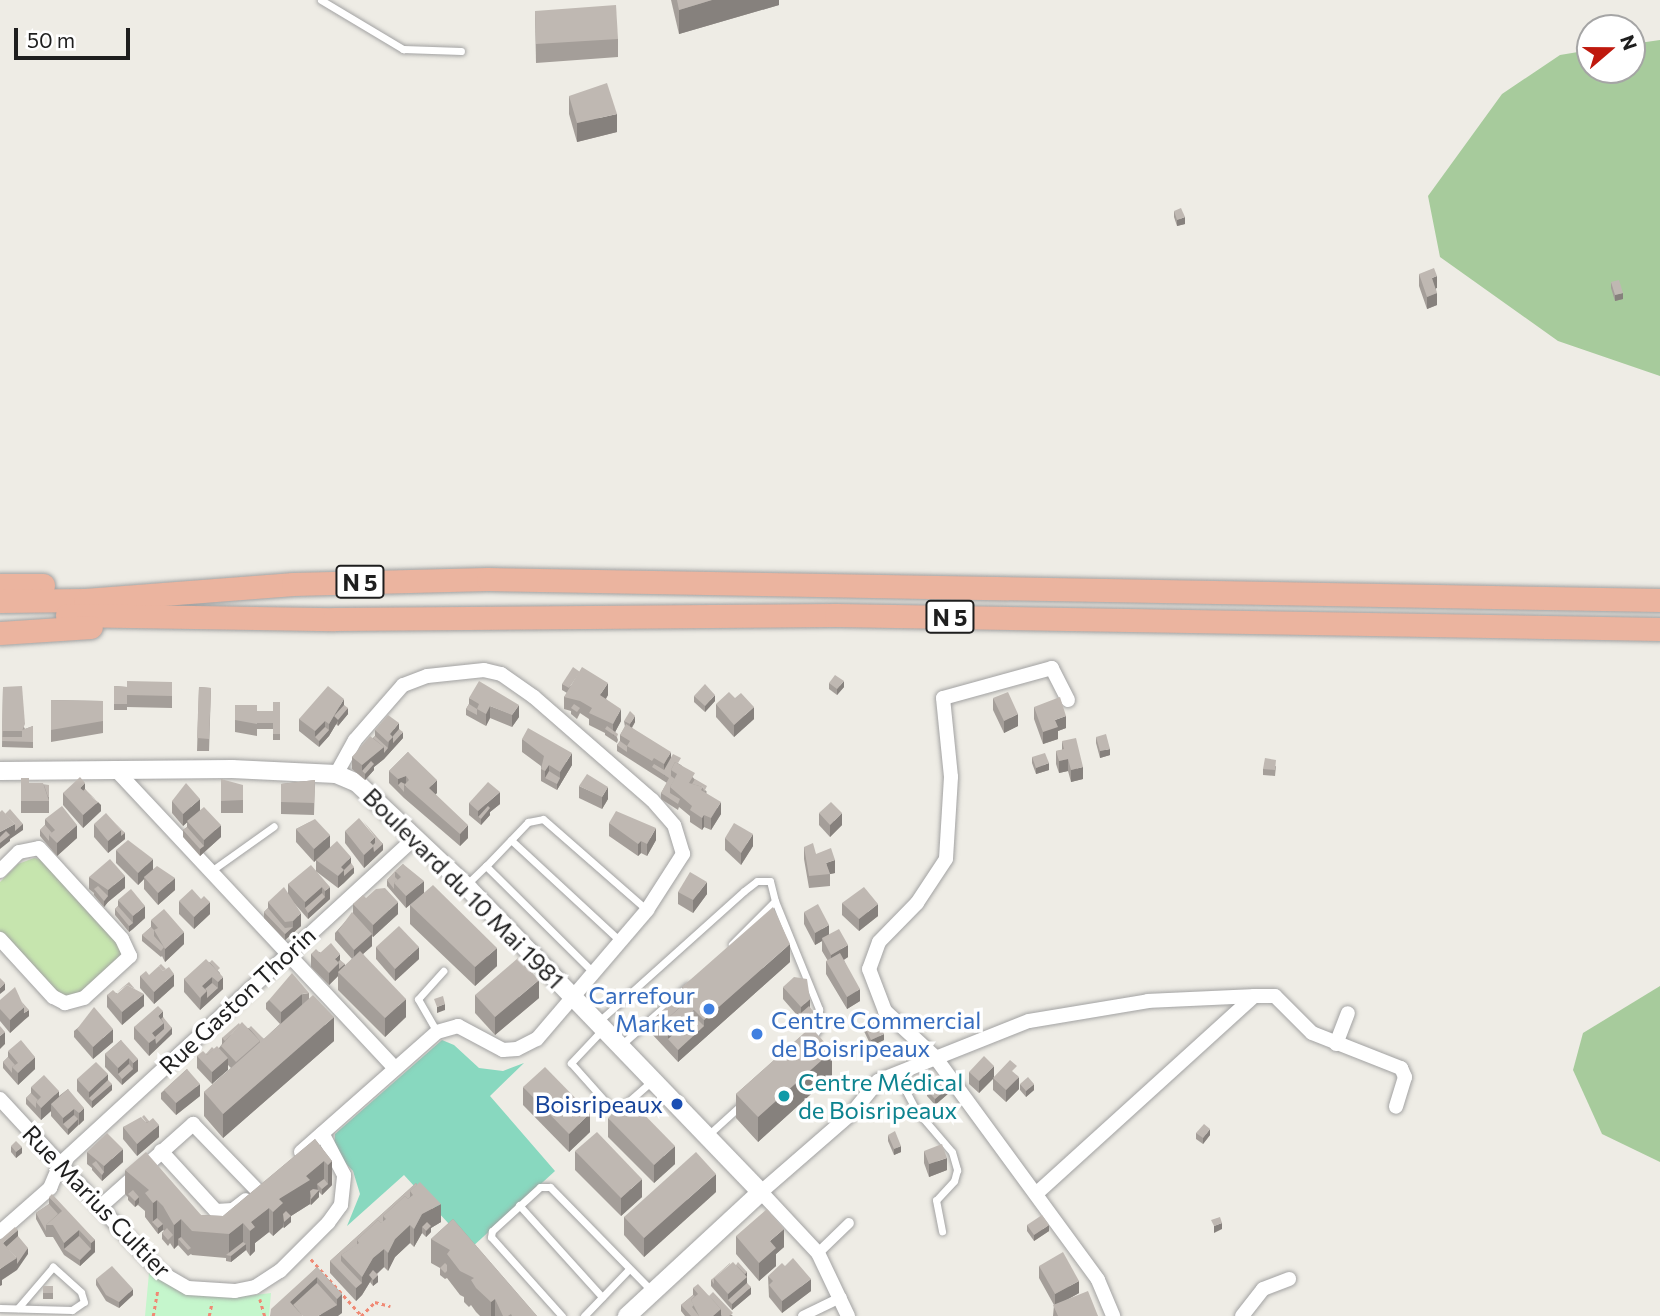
<!DOCTYPE html>
<html>
<head>
<meta charset="utf-8">
<style>
	body { margin:0 }
	#map { position:relative; width:1660px; height:1316px; overflow:hidden; background:#eeece5; font-family:Commissioner,sans-serif }
	div>[style] { position:absolute }
	.grass>* { inset:0; background:#c6e5ae }
	.forest>* { inset:0; background:#a7cb9c }
	.park>* { inset:0; background:#c5f6cc }
	.pitch>* { inset:0; background:#88d8bf }
	.path>* { height:2.5px; margin-top:-1.25px; transform-origin:0; background:repeating-linear-gradient(90deg,#f08974 0 3.5px,transparent 0 7px) }
	.roads { filter:drop-shadow(0 0 2px #a2a2a2) drop-shadow(0 0 2px #a2a2a2) }
	.service>* { height:7px; margin:-3.5px; padding:0 3.5px; transform-origin:3.5px; border-radius:3.5px; background:#fff }
	.pedestrian>* { height:10px; margin:-5px; padding:0 5px; transform-origin:5px; border-radius:5px; background:#fff }
	.minor>* { height:14px; margin:-7px; padding:0 7px; transform-origin:7px; border-radius:7px; background:#fff }
	.tertiary>* { height:18px; margin:-9px; padding:0 9px; transform-origin:9px; border-radius:9px; background:#fff }
	.trunk>* { height:23px; margin:-11.5px; padding:0 11.5px; transform-origin:11.5px; border-radius:11.5px; background:#ebb49f }
	.wall>* { inset:0; background:#a49e99 }
	.shaded-wall>* { inset:0; background:#86817d }
	.building>* { inset:0; background:#bfb8b2 }
	.dots>* { width:19px; height:19px; translate:-50% -50%; box-sizing:border-box; border:4px solid #fff; border-radius:50% }
	span { translate:-50% -50%; white-space:nowrap; text-align:center; line-height:1.15; -webkit-text-stroke:7px #fff; paint-order:stroke }
	.shield-label span { padding:2px 5px; background:#fff; border:2px solid; border-radius:5px; -webkit-text-stroke-width:0 }
	.shield-label { font-size:23px; color:#1e1e1e; font-weight:700 }
	.street-label { font-size:24px; color:#1e1e1e }
	.shop-label { font-size:24px; color:#366cbe }
	.right { translate:-100% -50%; text-align:right }
	.left { translate:0 -50%; text-align:left }
	.culture-label { font-size:24px; color:#0d838f }
	.transit-label { font-size:24px; color:#164399 }
	.north { position:absolute; left:1576px; top:14px; width:70px; height:70px; box-sizing:border-box; background:#fff; border:2px solid #a5a5a5; border-radius:50%; rotate:70deg; font-size:19px; font-weight:700; line-height:28px; text-align:center; color:#1e1e1e }
	.north::after { content:''; display:block; margin:auto; width:24px; height:32px; background:#bf190e; clip-path:polygon(50% 0,100% 100%,50% 72%,0 100%) }
	.scale { position:absolute; left:14px; top:28px; width:116px; height:32px; box-sizing:border-box; border:4px solid #1e1e1e; border-top:0; padding-left:9px; font-size:21px; line-height:24px; white-space:nowrap; color:#1e1e1e; -webkit-text-stroke:5px #fff; paint-order:stroke }
</style>
</head>
<body>
<div id="map">
	<div class="grass">
		<i style="clip-path:polygon(34px 858px,45px 860px,120px 944px,121px 959px,80px 995px,59px 997px,0 933px,0 882px,18px 864px)"></i>
	</div>
	<div class="forest">
		<i style="clip-path:polygon(1660px 40px,1660px 376px,1558px 341px,1440px 257px,1428px 196px,1502px 94px,1560px 55px,1590px 50px,1590px 70px,1632px 70px,1632px 44px)"></i>
		<i style="clip-path:polygon(1660px 986px,1660px 1162px,1602px 1134px,1573px 1070px,1583px 1033px)"></i>
	</div>
	<div class="park">
		<i style="clip-path:polygon(149px 1273px,184px 1292px,237px 1297px,271px 1293px,269px 1316px,145px 1316px)"></i>
	</div>
	<div class="pitch">
		<i style="clip-path:polygon(442px 1040px,454px 1045px,479px 1068px,503px 1071px,524px 1063px,490px 1096px,555px 1171px,471px 1248px,404px 1175px,347px 1226px,360px 1194px,353px 1171px,334px 1151px,335px 1134px)"></i>
	</div>
	<div class="path">
		<i style="left:311px;top:1259px;width:76px;rotate:48.2deg"></i>
		<i style="left:260px;top:1299px;width:18px;rotate:74deg"></i>
		<i style="left:153px;top:1316px;width:27px;rotate:-80deg"></i>
		<i style="left:209px;top:1316px;width:14px;rotate:-78deg"></i>
		<i style="left:361px;top:1316px;width:20px;rotate:-45deg"></i>
		<i style="left:375px;top:1302px;width:16px;rotate:15deg"></i>
	</div>
	<div class="roads">
		<div class="service">
			<i style="left:321px;top:0;width:96px;rotate:30.9deg"></i>
			<i style="left:403px;top:49px;width:58px;rotate:2deg"></i>
			<i style="left:511px;top:840px;width:149px;rotate:42.8deg"></i>
			<i style="left:211px;top:871px;width:77px;rotate:-35.5deg"></i>
			<i style="left:466px;top:885px;width:28px;rotate:-44deg"></i>
			<i style="left:775px;top:901px;width:117px;rotate:67.8deg"></i>
			<i style="left:819px;top:1009px;width:19px;rotate:90deg"></i>
			<i style="left:819px;top:1028px;width:14px;rotate:126deg"></i>
			<i style="left:594px;top:973px;width:152px;rotate:-135.3deg"></i>
			<i style="left:486px;top:866px;width:61px;rotate:-46.3deg"></i>
			<i style="left:528px;top:822px;width:15px;rotate:-11deg"></i>
			<i style="left:543px;top:819px;width:138px;rotate:41.2deg"></i>
			<i style="left:598px;top:1022px;width:196px;rotate:-41.9deg"></i>
			<i style="left:744px;top:891px;width:16px;rotate:-38deg"></i>
			<i style="left:757px;top:881px;width:13px"></i>
			<i style="left:770px;top:881px;width:21px;rotate:76deg"></i>
			<i style="left:775px;top:901px;width:61px;rotate:135deg"></i>
			<i style="left:603px;top:1029px;width:47px;rotate:133.3deg"></i>
			<i style="left:571px;top:1063px;width:62px;rotate:48.3deg"></i>
			<i style="left:612px;top:1109px;width:8px"></i>
			<i style="left:620px;top:1109px;width:44px;rotate:-41.3deg"></i>
			<i style="left:437px;top:1032px;width:38px;rotate:-120deg"></i>
			<i style="left:418px;top:999px;width:38px;rotate:-48deg"></i>
			<i style="left:621px;top:1045px;width:89px;rotate:-41.4deg"></i>
			<i style="left:897px;top:1074px;width:41px;rotate:62.2deg"></i>
			<i style="left:916px;top:1110px;width:55px;rotate:49.4deg"></i>
			<i style="left:952px;top:1152px;width:19px;rotate:74deg"></i>
			<i style="left:957px;top:1170px;width:11px;rotate:105deg"></i>
			<i style="left:954px;top:1181px;width:26px;rotate:133deg"></i>
			<i style="left:936px;top:1200px;width:32px;rotate:79deg"></i>
			<i style="left:708px;top:1135px;width:45px;rotate:-42.3deg"></i>
			<i style="left:519px;top:1205px;width:124px;rotate:47.9deg"></i>
			<i style="left:0;top:1308px;width:72px;rotate:1.6deg"></i>
			<i style="left:72px;top:1310px;width:14px;rotate:-34deg"></i>
			<i style="left:84px;top:1302px;width:10px;rotate:-107deg"></i>
			<i style="left:81px;top:1292px;width:38px;rotate:-138deg"></i>
			<i style="left:53px;top:1267px;width:54px;rotate:130.5deg"></i>
			<i style="left:562px;top:1316px;width:106px;rotate:-131.9deg"></i>
			<i style="left:491px;top:1237px;width:6px;rotate:-81deg"></i>
			<i style="left:492px;top:1231px;width:65px;rotate:-42.5deg"></i>
			<i style="left:540px;top:1187px;width:10px"></i>
			<i style="left:550px;top:1187px;width:147px;rotate:45.6deg"></i>
			<i style="left:584px;top:1316px;width:65px;rotate:-46.2deg"></i>
		</div>
		<div class="pedestrian">
			<i style="left:818px;top:1253px;width:43px;rotate:-44.1deg"></i>
			<i style="left:803px;top:1316px;width:43px;rotate:-26deg"></i>
		</div>
		<div class="minor">
			<i style="left:1068px;top:700px;width:36px;rotate:-117deg"></i>
			<i style="left:1052px;top:668px;width:113px;rotate:164.6deg"></i>
			<i style="left:943px;top:698px;width:79px;rotate:84.2deg"></i>
			<i style="left:951px;top:777px;width:82px;rotate:93.5deg"></i>
			<i style="left:946px;top:859px;width:53px;rotate:123.4deg"></i>
			<i style="left:917px;top:903px;width:54px;rotate:134.3deg"></i>
			<i style="left:879px;top:942px;width:29px;rotate:110deg"></i>
			<i style="left:869px;top:969px;width:45px;rotate:69.1deg"></i>
			<i style="left:885px;top:1011px;width:68px;rotate:42.6deg"></i>
			<i style="left:935px;top:1057px;width:276px;rotate:53.8deg"></i>
			<i style="left:1098px;top:1280px;width:39px;rotate:67deg"></i>
			<i style="left:114px;top:768px;width:410px;rotate:46.9deg"></i>
			<i style="left:0;top:871px;width:27px;rotate:-45deg"></i>
			<i style="left:19px;top:852px;width:20px;rotate:-11deg"></i>
			<i style="left:39px;top:848px;width:123px;rotate:47.6deg"></i>
			<i style="left:122px;top:939px;width:19px;rotate:65deg"></i>
			<i style="left:130px;top:956px;width:62px;rotate:137.6deg"></i>
			<i style="left:84px;top:998px;width:20px;rotate:165deg"></i>
			<i style="left:65px;top:1003px;width:13px;rotate:-153deg"></i>
			<i style="left:53px;top:997px;width:79px;rotate:-132.4deg"></i>
			<i style="left:1336px;top:1044px;width:33px;rotate:-69deg"></i>
			<i style="left:0;top:1099px;width:236px;rotate:47.2deg"></i>
			<i style="left:160px;top:1272px;width:32px;rotate:30deg"></i>
			<i style="left:188px;top:1288px;width:47px;rotate:3.7deg"></i>
			<i style="left:235px;top:1291px;width:20px;rotate:-11deg"></i>
			<i style="left:255px;top:1287px;width:30px;rotate:-33deg"></i>
			<i style="left:280px;top:1271px;width:68px;rotate:-45deg"></i>
			<i style="left:328px;top:1223px;width:22px;rotate:-54deg"></i>
			<i style="left:341px;top:1205px;width:30px;rotate:-84deg"></i>
			<i style="left:344px;top:1175px;width:47px;rotate:-117.6deg"></i>
			<i style="left:161px;top:1151px;width:81px;rotate:47.5deg"></i>
			<i style="left:216px;top:1211px;width:17px;rotate:-3deg"></i>
			<i style="left:233px;top:1210px;width:16px;rotate:-38deg"></i>
			<i style="left:301px;top:1152px;width:181px;rotate:-41.4deg"></i>
			<i style="left:437px;top:1032px;width:22px;rotate:-16deg"></i>
			<i style="left:458px;top:1026px;width:51px;rotate:28.1deg"></i>
			<i style="left:503px;top:1050px;width:14px;rotate:-4deg"></i>
			<i style="left:517px;top:1049px;width:22px;rotate:-27deg"></i>
			<i style="left:537px;top:1039px;width:170px;rotate:-49.5deg"></i>
			<i style="left:647px;top:910px;width:67px;rotate:-57.3deg"></i>
			<i style="left:683px;top:854px;width:30px;rotate:-107deg"></i>
			<i style="left:674px;top:825px;width:33px;rotate:-131deg"></i>
			<i style="left:652px;top:800px;width:157px;rotate:-138.9deg"></i>
			<i style="left:534px;top:697px;width:40px;rotate:-145.1deg"></i>
			<i style="left:501px;top:674px;width:17px;rotate:-167deg"></i>
			<i style="left:484px;top:670px;width:57px;rotate:174deg"></i>
			<i style="left:427px;top:676px;width:26px;rotate:159deg"></i>
			<i style="left:403px;top:685px;width:73px;rotate:131.1deg"></i>
			<i style="left:355px;top:740px;width:39px;rotate:119deg"></i>
			<i style="left:1037px;top:1193px;width:293px;rotate:-42.2deg"></i>
			<i style="left:1254px;top:996px;width:21px"></i>
			<i style="left:1275px;top:996px;width:52px;rotate:45deg"></i>
			<i style="left:1312px;top:1033px;width:96px;rotate:21.5deg"></i>
			<i style="left:1401px;top:1068px;width:10px;rotate:66deg"></i>
			<i style="left:1405px;top:1077px;width:31px;rotate:107deg"></i>
			<i style="left:100px;top:1207px;width:125px;rotate:-41.7deg"></i>
			<i style="left:193px;top:1124px;width:93px;rotate:45.9deg"></i>
			<i style="left:0;top:1232px;width:67px;rotate:-41.3deg"></i>
			<i style="left:50px;top:1188px;width:26px;rotate:-67deg"></i>
			<i style="left:60px;top:1164px;width:483px;rotate:-42.6deg"></i>
			<i style="left:848px;top:1316px;width:70px;rotate:-115.5deg"></i>
			<i style="left:818px;top:1253px;width:83px;rotate:-133.1deg"></i>
			<i style="left:761px;top:1192px;width:122px;rotate:-41deg"></i>
			<i style="left:853px;top:1112px;width:40px;rotate:-51deg"></i>
			<i style="left:878px;top:1081px;width:162px;rotate:-21.7deg"></i>
			<i style="left:1029px;top:1021px;width:121px;rotate:-9.5deg"></i>
			<i style="left:1148px;top:1001px;width:106px;rotate:-2.7deg"></i>
			<i style="left:1242px;top:1316px;width:34px;rotate:-52deg"></i>
			<i style="left:1263px;top:1289px;width:28px;rotate:-21deg"></i>
		</div>
		<div class="tertiary">
			<i style="left:0;top:771px;width:232px;rotate:-0.5deg"></i>
			<i style="left:232px;top:769px;width:104px;rotate:2.8deg"></i>
			<i style="left:336px;top:774px;width:23px;rotate:23deg"></i>
			<i style="left:357px;top:783px;width:153px;rotate:43.4deg"></i>
			<i style="left:468px;top:888px;width:422px;rotate:46.1deg"></i>
			<i style="left:761px;top:1192px;width:183px;rotate:137.2deg"></i>
		</div>
		<div class="trunk">
			<i style="left:0;top:585px;width:43px"></i>
			<i style="left:0;top:601px;width:85px;rotate:-0.7deg"></i>
			<i style="left:85px;top:600px;width:209px;rotate:-4.4deg"></i>
			<i style="left:293px;top:584px;width:195px;rotate:-1.5deg"></i>
			<i style="left:488px;top:579px;width:1172px;rotate:1.03deg"></i>
			<i style="left:67px;top:615px;width:267px;rotate:0.9deg"></i>
			<i style="left:334px;top:619px;width:502px;rotate:-0.46deg"></i>
			<i style="left:836px;top:615px;width:824px;rotate:0.97deg"></i>
			<i style="left:0;top:633px;width:91px;rotate:-3.8deg"></i>
		</div>
	</div>
	<div class="wall">
		<i style="clip-path:polygon(671px 0,779px 0,779px 5px,679px 34px)"></i>
		<i style="clip-path:polygon(535px 11px,618px 39px,618px 57px,536px 63px)"></i>
		<i style="clip-path:polygon(569px 96px,617px 132px,577px 142px,569px 114px)"></i>
		<i style="clip-path:polygon(1174px 211px,1185px 224px,1177px 226px,1174px 217px)"></i>
		<i style="clip-path:polygon(1419px 274px,1437px 288px,1436px 288px,1437px 305px,1427px 309px,1419px 286px)"></i>
		<i style="clip-path:polygon(1611px 282px,1623px 299px,1615px 301px,1611px 288px)"></i>
		<i style="clip-path:polygon(172px 682px,172px 708px,127px 707px,127px 710px,114px 710px,114px 686px,127px 687px)"></i>
		<i style="clip-path:polygon(829px 683px,844px 687px,837px 695px,829px 689px)"></i>
		<i style="clip-path:polygon(562px 684px,608px 695px,606px 699px,621px 721px,615px 732px,618px 740px,617px 743px,605px 735px,605px 733px,589px 725px,589px 719px,580px 713px,577px 719px,571px 714px,571px 711px,564px 709px,564px 697px,567px 693px,562px 690px)"></i>
		<i style="clip-path:polygon(3px 687px,25px 729px,33px 726px,33px 748px,2px 747px)"></i>
		<i style="clip-path:polygon(199px 687px,211px 688px,209px 751px,197px 751px)"></i>
		<i style="clip-path:polygon(694px 696px,715px 701px,705px 712px,694px 702px)"></i>
		<i style="clip-path:polygon(469px 698px,519px 717px,512px 727px,490px 718px,486px 726px,466px 715px,466px 709px,469px 704px)"></i>
		<i style="clip-path:polygon(993px 698px,1018px 726px,1004px 733px,993px 710px)"></i>
		<i style="clip-path:polygon(51px 700px,103px 701px,103px 733px,51px 742px)"></i>
		<i style="clip-path:polygon(280px 702px,280px 740px,273px 740px,273px 729px,257px 729px,257px 736px,235px 732px,235px 705px,257px 711px,273px 711px)"></i>
		<i style="clip-path:polygon(716px 704px,754px 719px,734px 737px,716px 717px)"></i>
		<i style="clip-path:polygon(344px 705px,348px 714px,338px 726px,336px 724px,329px 736px,319px 747px,299px 731px,299px 719px)"></i>
		<i style="clip-path:polygon(1034px 707px,1066px 728px,1058px 731px,1058px 739px,1043px 744px,1034px 719px)"></i>
		<i style="clip-path:polygon(624px 721px,635px 722px,632px 728px,671px 759px,681px 765px,707px 792px,706px 793px,721px 814px,711px 830px,704px 827px,702px 830px,690px 822px,690px 816px,679px 807px,678px 810px,661px 799px,661px 793px,667px 783px,617px 751px,617px 745px,620px 741px,620px 735px,625px 727px)"></i>
		<i style="clip-path:polygon(399px 729px,403px 738px,384px 759px,374px 767px,374px 770px,365px 780px,352px 769px,352px 757px,373px 738px,375px 736px,375px 730px)"></i>
		<i style="clip-path:polygon(1096px 737px,1110px 755px,1100px 758px,1096px 743px)"></i>
		<i style="clip-path:polygon(522px 739px,572px 765px,557px 790px,541px 781px,541px 766px,522px 752px)"></i>
		<i style="clip-path:polygon(1062px 741px,1083px 779px,1071px 782px,1068px 771px,1059px 773px,1056px 764px,1056px 751px,1062px 750px)"></i>
		<i style="clip-path:polygon(408px 752px,437px 793px,435px 794px,468px 838px,460px 846px,404px 798px,389px 783px,389px 771px)"></i>
		<i style="clip-path:polygon(1032px 757px,1049px 770px,1036px 774px,1032px 763px)"></i>
		<i style="clip-path:polygon(1276px 766px,1275px 776px,1263px 775px,1263px 769px)"></i>
		<i style="clip-path:polygon(21px 778px,29px 783px,49px 785px,49px 813px,21px 813px)"></i>
		<i style="clip-path:polygon(221px 779px,243px 792px,243px 813px,221px 813px)"></i>
		<i style="clip-path:polygon(315px 780px,314px 815px,281px 814px,281px 784px)"></i>
		<i style="clip-path:polygon(579px 786px,608px 799px,602px 809px,579px 798px)"></i>
		<i style="clip-path:polygon(85px 789px,101px 811px,83px 828px,63px 805px,63px 793px)"></i>
		<i style="clip-path:polygon(172px 801px,200px 810px,221px 837px,200px 856px,183px 837px,183px 830px,187px 827px,187px 822px,183px 826px,172px 813px)"></i>
		<i style="clip-path:polygon(469px 803px,500px 804px,490px 812px,490px 815px,481px 825px,469px 815px)"></i>
		<i style="clip-path:polygon(819px 813px,842px 825px,830px 837px,819px 825px)"></i>
		<i style="clip-path:polygon(45px 819px,77px 838px,57px 856px,40px 836px,40px 830px,45px 825px)"></i>
		<i style="clip-path:polygon(310px 822px,330px 847px,351px 863px,354px 873px,338px 888px,317px 872px,330px 899px,308px 919px,294px 903px,301px 926px,285px 940px,264px 918px,264px 912px,268px 908px,268px 902px,288px 894px,288px 884px,316px 872px,316px 860px,314px 862px,296px 842px,296px 829px)"></i>
		<i style="clip-path:polygon(609px 823px,656px 840px,647px 856px,641px 853px,638px 856px,609px 836px)"></i>
		<i style="clip-path:polygon(94px 824px,125px 839px,108px 853px,94px 837px)"></i>
		<i style="clip-path:polygon(345px 831px,383px 850px,364px 868px,345px 843px)"></i>
		<i style="clip-path:polygon(725px 838px,753px 846px,741px 865px,725px 850px)"></i>
		<i style="clip-path:polygon(804px 847px,816px 854px,835px 873px,830px 874px,830px 886px,809px 888px,804px 859px)"></i>
		<i style="clip-path:polygon(116px 850px,153px 869px,175px 890px,158px 905px,144px 889px,144px 879px,138px 885px,116px 863px)"></i>
		<i style="clip-path:polygon(403px 864px,424px 893px,497px 966px,475px 986px,410px 924px,410px 905px,417px 899px,406px 908px,387px 886px,387px 880px)"></i>
		<i style="clip-path:polygon(89px 877px,125px 888px,108px 902px,104px 907px,94px 895px,94px 893px,89px 889px)"></i>
		<i style="clip-path:polygon(678px 892px,707px 894px,693px 913px,678px 904px)"></i>
		<i style="clip-path:polygon(366px 898px,398px 914px,373px 937px,372px 936px,372px 946px,363px 954px,406px 1017px,385px 1037px,338px 990px,338px 976px,329px 985px,311px 967px,311px 954px,319px 952px,340px 960px,345px 966px,352px 959px,335px 940px,335px 933px,353px 913px,353px 904px)"></i>
		<i style="clip-path:polygon(118px 900px,145px 918px,129px 932px,115px 915px,115px 909px,118px 906px)"></i>
		<i style="clip-path:polygon(179px 901px,210px 914px,194px 929px,179px 914px)"></i>
		<i style="clip-path:polygon(842px 903px,878px 916px,859px 931px,842px 915px)"></i>
		<i style="clip-path:polygon(804px 912px,829px 935px,848px 957px,844px 960px,860px 1001px,847px 1009px,826px 974px,826px 961px,828px 961px,822px 951px,822px 941px,815px 945px,804px 924px)"></i>
		<i style="clip-path:polygon(151px 920px,184px 944px,165px 962px,162px 956px,161px 957px,142px 941px,142px 935px,151px 927px)"></i>
		<i style="clip-path:polygon(376px 947px,419px 959px,395px 981px,376px 959px)"></i>
		<i style="clip-path:polygon(210px 962px,220px 973px,223px 989px,200px 1010px,184px 992px,184px 979px)"></i>
		<i style="clip-path:polygon(790px 962px,678px 1062px,651px 1033px,651px 1021px,682px 993px,682px 987px)"></i>
		<i style="clip-path:polygon(149px 975px,174px 986px,154px 1004px,140px 988px,140px 976px)"></i>
		<i style="clip-path:polygon(783px 987px,810px 1008px,817px 1022px,811px 1027px,832px 1075px,758px 1142px,736px 1118px,736px 1094px,809px 1029px,783px 999px)"></i>
		<i style="clip-path:polygon(116px 993px,144px 1006px,122px 1025px,107px 1007px,107px 995px)"></i>
		<i style="clip-path:polygon(309px 993px,309px 999px,334px 1041px,223px 1138px,204px 1116px,204px 1092px,231px 1068px,228px 1065px,212px 1084px,197px 1068px,197px 1056px,206px 1054px,214px 1049px,219px 1048px,222px 1044px,222px 1038px,249px 1028px,264px 1039px,280px 1024px,266px 1009px,266px 1003px,269px 1000px)"></i>
		<i style="clip-path:polygon(475px 995px,539px 998px,495px 1035px,475px 1013px)"></i>
		<i style="clip-path:polygon(0 1000px,29px 1016px,10px 1033px,0 1021px)"></i>
		<i style="clip-path:polygon(163px 1017px,172px 1034px,149px 1056px,134px 1039px,134px 1027px)"></i>
		<i style="clip-path:polygon(864px 1025px,884px 1040px,871px 1046px,864px 1031px)"></i>
		<i style="clip-path:polygon(79px 1027px,113px 1042px,93px 1059px,74px 1037px,74px 1031px)"></i>
		<i style="clip-path:polygon(121px 1040px,138px 1071px,122px 1085px,105px 1067px,105px 1054px)"></i>
		<i style="clip-path:polygon(8px 1051px,35px 1069px,18px 1085px,3px 1068px,3px 1062px,8px 1057px)"></i>
		<i style="clip-path:polygon(187px 1069px,200px 1096px,176px 1115px,161px 1099px,161px 1093px)"></i>
		<i style="clip-path:polygon(969px 1072px,994px 1078px,1017px 1075px,1019px 1089px,1006px 1102px,993px 1090px,993px 1078px,979px 1093px,969px 1084px)"></i>
		<i style="clip-path:polygon(77px 1079px,108px 1080px,112px 1090px,92px 1108px,77px 1091px)"></i>
		<i style="clip-path:polygon(1020px 1084px,1034px 1090px,1026px 1097px,1020px 1090px)"></i>
		<i style="clip-path:polygon(31px 1087px,59px 1096px,68px 1089px,84px 1120px,68px 1135px,51px 1116px,51px 1111px,41px 1120px,26px 1104px,26px 1098px,31px 1093px)"></i>
		<i style="clip-path:polygon(523px 1087px,590px 1132px,569px 1152px,523px 1105px)"></i>
		<i style="clip-path:polygon(927px 1090px,949px 1093px,935px 1105px,927px 1096px)"></i>
		<i style="clip-path:polygon(608px 1118px,675px 1164px,654px 1183px,608px 1137px)"></i>
		<i style="clip-path:polygon(149px 1121px,159px 1137px,137px 1156px,123px 1139px,123px 1127px)"></i>
		<i style="clip-path:polygon(1196px 1133px,1210px 1135px,1203px 1144px,1196px 1139px)"></i>
		<i style="clip-path:polygon(888px 1135px,901px 1152px,894px 1155px,888px 1141px)"></i>
		<i style="clip-path:polygon(315px 1139px,332px 1161px,332px 1185px,322px 1195px,319px 1192px,319px 1197px,311px 1205px,310px 1204px,291px 1216px,291px 1222px,284px 1228px,283px 1227px,273px 1236px,269px 1232px,255px 1243px,255px 1251px,250px 1256px,246px 1250px,231px 1262px,226px 1261px,226px 1258px,192px 1255px,191px 1254px,188px 1256px,178px 1245px,174px 1249px,170px 1243px,168px 1246px,162px 1239px,162px 1233px,164px 1231px,163px 1230px,158px 1234px,145px 1217px,145px 1211px,138px 1205px,135px 1207px,128px 1200px,128px 1197px,125px 1194px,125px 1170px,201px 1215px,223px 1216px)"></i>
		<i style="clip-path:polygon(11px 1146px,22px 1153px,16px 1158px,11px 1152px)"></i>
		<i style="clip-path:polygon(575px 1151px,642px 1197px,621px 1216px,575px 1170px)"></i>
		<i style="clip-path:polygon(924px 1151px,947px 1170px,929px 1177px,924px 1163px)"></i>
		<i style="clip-path:polygon(87px 1152px,123px 1162px,102px 1181px,92px 1170px,92px 1168px,87px 1164px)"></i>
		<i style="clip-path:polygon(416px 1183px,441px 1222px,431px 1228px,431px 1232px,426px 1237px,422px 1233px,414px 1247px,410px 1243px,395px 1257px,388px 1271px,384px 1267px,377px 1274px,378px 1282px,373px 1286px,370px 1282px,362px 1295px,356px 1301px,330px 1273px,330px 1261px)"></i>
		<i style="clip-path:polygon(716px 1192px,644px 1257px,624px 1235px,624px 1217px)"></i>
		<i style="clip-path:polygon(49px 1197px,95px 1240px,95px 1252px,80px 1266px,64px 1255px,53px 1237px,46px 1237px,36px 1219px,36px 1213px,49px 1204px)"></i>
		<i style="clip-path:polygon(453px 1219px,537px 1316px,480px 1316px,476px 1312px,471px 1305px,469px 1307px,464px 1302px,464px 1297px,460px 1295px,447px 1278px,445px 1279px,440px 1275px,440px 1268px,431px 1263px,431px 1239px)"></i>
		<i style="clip-path:polygon(1027px 1225px,1049px 1231px,1034px 1241px,1027px 1231px)"></i>
		<i style="clip-path:polygon(736px 1236px,784px 1247px,776px 1254px,776px 1266px,759px 1281px,736px 1254px)"></i>
		<i style="clip-path:polygon(736px 1265px,747px 1272px,747px 1283px,751px 1294px,732px 1310px,711px 1286px,711px 1280px)"></i>
		<i style="clip-path:polygon(1039px 1266px,1079px 1293px,1067px 1300px,1098px 1316px,1053px 1316px,1054px 1305px,1039px 1278px)"></i>
		<i style="clip-path:polygon(317px 1267px,342px 1294px,342px 1313px,270px 1316px)"></i>
		<i style="clip-path:polygon(768px 1276px,811px 1291px,782px 1313px,769px 1297px)"></i>
		<i style="clip-path:polygon(96px 1279px,133px 1295px,119px 1308px,106px 1301px,96px 1285px)"></i>
		<i style="clip-path:polygon(43px 1286px,53px 1286px,53px 1299px,43px 1299px)"></i>
		<i style="clip-path:polygon(693px 1288px,709px 1296px,733px 1316px,685px 1316px,681px 1311px,681px 1305px,693px 1295px)"></i>
	</div>
	<div class="shaded-wall">
		<i style="clip-path:polygon(712px 0,779px 0,779px 5px,679px 34px,679px 10px)"></i>
		<i style="clip-path:polygon(617px 114px,617px 132px,577px 142px,577px 123px)"></i>
		<i style="clip-path:polygon(1185px 217px,1185px 224px,1177px 226px,1177px 220px)"></i>
		<i style="clip-path:polygon(1437px 276px,1437px 288px,1432px 290px,1432px 278px)"></i>
		<i style="clip-path:polygon(1437px 293px,1437px 305px,1427px 309px,1427px 297px)"></i>
		<i style="clip-path:polygon(1623px 293px,1623px 299px,1615px 301px,1615px 295px)"></i>
		<i style="clip-path:polygon(844px 681px,844px 687px,837px 695px,837px 689px)"></i>
		<i style="clip-path:polygon(608px 683px,608px 695px,600px 707px,600px 695px)"></i>
		<i style="clip-path:polygon(715px 695px,715px 701px,705px 712px,705px 706px)"></i>
		<i style="clip-path:polygon(344px 699px,344px 711px,348px 708px,348px 714px,338px 726px,338px 721px,329px 736px,319px 747px,319px 741px,329px 730px,329px 724px)"></i>
		<i style="clip-path:polygon(519px 705px,519px 717px,512px 727px,512px 715px)"></i>
		<i style="clip-path:polygon(490px 706px,490px 718px,486px 726px,486px 714px)"></i>
		<i style="clip-path:polygon(754px 707px,754px 719px,734px 737px,734px 725px)"></i>
		<i style="clip-path:polygon(621px 709px,621px 721px,613px 736px,613px 724px)"></i>
		<i style="clip-path:polygon(1018px 714px,1018px 726px,1004px 733px,1004px 721px)"></i>
		<i style="clip-path:polygon(635px 716px,635px 722px,630px 730px,630px 724px)"></i>
		<i style="clip-path:polygon(1066px 716px,1066px 728px,1058px 731px,1058px 739px,1043px 744px,1043px 732px,1055px 720px)"></i>
		<i style="clip-path:polygon(325px 721px,325px 733px,315px 737px,315px 731px)"></i>
		<i style="clip-path:polygon(399px 723px,399px 735px,393px 742px,393px 749px,384px 759px,374px 767px,374px 770px,365px 780px,365px 774px,362px 771px,362px 765px,384px 747px,388px 748px,390px 734px)"></i>
		<i style="clip-path:polygon(403px 732px,403px 738px,393px 749px,393px 743px)"></i>
		<i style="clip-path:polygon(1110px 749px,1110px 755px,1100px 758px,1100px 751px)"></i>
		<i style="clip-path:polygon(671px 752px,671px 765px,664px 776px,664px 764px)"></i>
		<i style="clip-path:polygon(572px 753px,572px 765px,557px 790px,557px 784px,560px 778px,560px 772px)"></i>
		<i style="clip-path:polygon(1068px 759px,1068px 771px,1059px 773px,1059px 761px)"></i>
		<i style="clip-path:polygon(1049px 763px,1049px 770px,1036px 774px,1036px 768px)"></i>
		<i style="clip-path:polygon(549px 765px,549px 778px,545px 778px,545px 771px)"></i>
		<i style="clip-path:polygon(1083px 767px,1083px 779px,1071px 782px,1071px 770px)"></i>
		<i style="clip-path:polygon(406px 776px,406px 787px,404px 785px,398px 785px,398px 791px,398px 779px)"></i>
		<i style="clip-path:polygon(437px 780px,437px 793px,429px 801px,429px 788px)"></i>
		<i style="clip-path:polygon(85px 783px,85px 795px,80px 788px)"></i>
		<i style="clip-path:polygon(608px 787px,608px 799px,602px 809px,602px 797px)"></i>
		<i style="clip-path:polygon(500px 792px,500px 804px,490px 812px,490px 815px,481px 825px,481px 819px,478px 817px,478px 823px,478px 811px)"></i>
		<i style="clip-path:polygon(200px 799px,200px 811px,183px 826px,183px 814px)"></i>
		<i style="clip-path:polygon(98px 802px,101px 805px,101px 811px,83px 828px,83px 815px)"></i>
		<i style="clip-path:polygon(721px 802px,721px 814px,711px 830px,711px 818px)"></i>
		<i style="clip-path:polygon(842px 813px,842px 825px,830px 837px,830px 825px)"></i>
		<i style="clip-path:polygon(704px 815px,704px 827px,702px 830px,702px 818px)"></i>
		<i style="clip-path:polygon(15px 824px,23px 824px,23px 830px,10px 839px,10px 841px,0 849px,0 832px)"></i>
		<i style="clip-path:polygon(77px 825px,77px 838px,57px 856px,57px 843px)"></i>
		<i style="clip-path:polygon(221px 825px,221px 837px,200px 856px,200px 849px,204px 846px,204px 840px)"></i>
		<i style="clip-path:polygon(468px 825px,468px 838px,460px 846px,460px 834px)"></i>
		<i style="clip-path:polygon(656px 828px,656px 840px,647px 856px,647px 844px)"></i>
		<i style="clip-path:polygon(121px 830px,125px 833px,125px 839px,108px 853px,108px 841px)"></i>
		<i style="clip-path:polygon(753px 834px,753px 846px,741px 865px,741px 853px)"></i>
		<i style="clip-path:polygon(330px 835px,330px 847px,314px 862px,314px 849px)"></i>
		<i style="clip-path:polygon(375px 837px,383px 844px,383px 850px,364px 868px,364px 855px,370px 842px)"></i>
		<i style="clip-path:polygon(641px 841px,641px 853px,638px 856px,638px 844px)"></i>
		<i style="clip-path:polygon(351px 857px,351px 869px,344px 876px,344px 883px,338px 888px,338px 876px,341px 867px)"></i>
		<i style="clip-path:polygon(153px 859px,153px 872px,144px 877px,144px 879px,138px 885px,138px 873px)"></i>
		<i style="clip-path:polygon(835px 860px,835px 873px,830px 874px,826px 863px)"></i>
		<i style="clip-path:polygon(354px 867px,354px 873px,344px 883px,344px 876px)"></i>
		<i style="clip-path:polygon(125px 876px,125px 888px,108px 902px,108px 890px)"></i>
		<i style="clip-path:polygon(175px 878px,175px 890px,158px 905px,158px 893px)"></i>
		<i style="clip-path:polygon(424px 881px,424px 893px,406px 908px,406px 896px)"></i>
		<i style="clip-path:polygon(707px 882px,707px 894px,693px 913px,693px 900px)"></i>
		<i style="clip-path:polygon(322px 887px,322px 899px,305px 908px,305px 914px,305px 902px)"></i>
		<i style="clip-path:polygon(330px 887px,330px 899px,308px 919px,308px 913px,325px 897px,325px 891px)"></i>
		<i style="clip-path:polygon(108px 896px,108px 902px,104px 907px,104px 901px)"></i>
		<i style="clip-path:polygon(210px 902px,210px 914px,194px 929px,194px 917px)"></i>
		<i style="clip-path:polygon(398px 902px,398px 914px,373px 937px,373px 925px)"></i>
		<i style="clip-path:polygon(878px 904px,878px 916px,859px 931px,859px 919px)"></i>
		<i style="clip-path:polygon(145px 906px,145px 918px,133px 929px,133px 916px)"></i>
		<i style="clip-path:polygon(301px 913px,301px 926px,293px 933px,293px 921px)"></i>
		<i style="clip-path:polygon(133px 923px,133px 929px,129px 932px,129px 926px)"></i>
		<i style="clip-path:polygon(829px 925px,829px 938px,822px 938px,822px 941px,815px 945px,815px 933px)"></i>
		<i style="clip-path:polygon(293px 927px,293px 933px,285px 940px,285px 934px)"></i>
		<i style="clip-path:polygon(184px 932px,184px 944px,165px 962px,165px 949px)"></i>
		<i style="clip-path:polygon(372px 934px,372px 946px,354px 962px,354px 950px)"></i>
		<i style="clip-path:polygon(790px 944px,790px 962px,678px 1062px,678px 1050px,704px 1026px,704px 1020px)"></i>
		<i style="clip-path:polygon(848px 945px,848px 957px,831px 967px,831px 955px)"></i>
		<i style="clip-path:polygon(419px 947px,419px 959px,395px 981px,395px 969px)"></i>
		<i style="clip-path:polygon(497px 948px,497px 966px,475px 986px,475px 967px)"></i>
		<i style="clip-path:polygon(340px 954px,340px 966px,345px 964px,345px 970px,338px 972px,338px 976px,329px 985px,329px 973px,335px 959px)"></i>
		<i style="clip-path:polygon(174px 974px,174px 986px,154px 1004px,154px 992px)"></i>
		<i style="clip-path:polygon(212px 977px,212px 989px,218px 988px,218px 982px,223px 977px,223px 989px,200px 1010px,202px 986px)"></i>
		<i style="clip-path:polygon(539px 980px,539px 998px,495px 1035px,495px 1017px)"></i>
		<i style="clip-path:polygon(5px 983px,5px 990px,0 994px,0 988px)"></i>
		<i style="clip-path:polygon(860px 989px,860px 1001px,847px 1009px,847px 997px)"></i>
		<i style="clip-path:polygon(144px 994px,144px 1006px,122px 1025px,122px 1012px)"></i>
		<i style="clip-path:polygon(302px 994px,302px 1006px,281px 1025px,281px 1012px)"></i>
		<i style="clip-path:polygon(406px 999px,406px 1017px,385px 1037px,385px 1018px)"></i>
		<i style="clip-path:polygon(810px 999px,810px 1011px,801px 1013px,801px 1007px)"></i>
		<i style="clip-path:polygon(445px 1004px,445px 1010px,437px 1013px,437px 1007px)"></i>
		<i style="clip-path:polygon(24px 1007px,24px 1020px,10px 1033px,10px 1020px)"></i>
		<i style="clip-path:polygon(29px 1010px,29px 1016px,24px 1020px,24px 1013px)"></i>
		<i style="clip-path:polygon(694px 1010px,694px 1028px,668px 1039px,668px 1052px,668px 1033px)"></i>
		<i style="clip-path:polygon(163px 1011px,163px 1023px,158px 1016px)"></i>
		<i style="clip-path:polygon(817px 1016px,817px 1022px,809px 1029px,809px 1023px)"></i>
		<i style="clip-path:polygon(334px 1017px,334px 1041px,223px 1138px,223px 1114px)"></i>
		<i style="clip-path:polygon(164px 1023px,172px 1028px,172px 1034px,149px 1056px,149px 1043px,152px 1033px)"></i>
		<i style="clip-path:polygon(113px 1029px,113px 1042px,93px 1059px,93px 1047px)"></i>
		<i style="clip-path:polygon(5px 1032px,5px 1044px,0 1049px,0 1036px)"></i>
		<i style="clip-path:polygon(884px 1034px,884px 1040px,871px 1046px,871px 1040px)"></i>
		<i style="clip-path:polygon(832px 1051px,832px 1075px,758px 1142px,758px 1117px)"></i>
		<i style="clip-path:polygon(35px 1057px,35px 1069px,18px 1085px,18px 1073px)"></i>
		<i style="clip-path:polygon(129px 1058px,129px 1070px,118px 1074px,118px 1068px)"></i>
		<i style="clip-path:polygon(228px 1058px,228px 1070px,212px 1084px,212px 1072px)"></i>
		<i style="clip-path:polygon(138px 1059px,138px 1071px,133px 1075px,133px 1063px)"></i>
		<i style="clip-path:polygon(994px 1066px,994px 1078px,979px 1093px,979px 1081px)"></i>
		<i style="clip-path:polygon(133px 1069px,133px 1075px,122px 1085px,122px 1079px)"></i>
		<i style="clip-path:polygon(108px 1074px,108px 1086px,89px 1098px,89px 1092px)"></i>
		<i style="clip-path:polygon(1019px 1077px,1019px 1089px,1006px 1102px,1006px 1090px)"></i>
		<i style="clip-path:polygon(112px 1084px,112px 1090px,92px 1108px,92px 1101px)"></i>
		<i style="clip-path:polygon(200px 1084px,200px 1096px,176px 1115px,176px 1103px)"></i>
		<i style="clip-path:polygon(1034px 1084px,1034px 1090px,1026px 1097px,1026px 1091px)"></i>
		<i style="clip-path:polygon(949px 1087px,949px 1093px,935px 1105px,935px 1099px)"></i>
		<i style="clip-path:polygon(59px 1091px,59px 1103px,51px 1104px,51px 1111px,41px 1120px,41px 1108px)"></i>
		<i style="clip-path:polygon(84px 1108px,84px 1120px,79px 1125px,79px 1113px)"></i>
		<i style="clip-path:polygon(74px 1109px,74px 1121px,63px 1124px,63px 1118px)"></i>
		<i style="clip-path:polygon(590px 1113px,590px 1132px,569px 1152px,569px 1134px)"></i>
		<i style="clip-path:polygon(78px 1119px,78px 1125px,68px 1135px,68px 1129px)"></i>
		<i style="clip-path:polygon(159px 1125px,159px 1137px,137px 1156px,137px 1144px)"></i>
		<i style="clip-path:polygon(1210px 1129px,1210px 1135px,1203px 1144px,1203px 1138px)"></i>
		<i style="clip-path:polygon(675px 1146px,675px 1164px,654px 1183px,654px 1165px)"></i>
		<i style="clip-path:polygon(901px 1146px,901px 1152px,894px 1155px,894px 1149px)"></i>
		<i style="clip-path:polygon(22px 1147px,22px 1153px,16px 1158px,16px 1152px)"></i>
		<i style="clip-path:polygon(123px 1149px,123px 1162px,102px 1181px,102px 1175px,104px 1172px,104px 1166px)"></i>
		<i style="clip-path:polygon(947px 1158px,947px 1170px,929px 1177px,929px 1164px)"></i>
		<i style="clip-path:polygon(324px 1161px,324px 1185px,317px 1184px,318px 1191px,310px 1197px,310px 1204px,291px 1216px,291px 1222px,284px 1228px,283px 1221px,283px 1227px,273px 1236px,273px 1212px,279px 1199px)"></i>
		<i style="clip-path:polygon(332px 1161px,332px 1185px,322px 1195px,322px 1189px,328px 1184px,328px 1165px)"></i>
		<i style="clip-path:polygon(716px 1174px,716px 1192px,644px 1257px,644px 1238px)"></i>
		<i style="clip-path:polygon(642px 1179px,642px 1197px,621px 1216px,621px 1198px)"></i>
		<i style="clip-path:polygon(319px 1190px,319px 1197px,311px 1205px,311px 1199px)"></i>
		<i style="clip-path:polygon(139px 1197px,139px 1203px,135px 1207px,135px 1201px)"></i>
		<i style="clip-path:polygon(157px 1200px,157px 1224px,153px 1223px,153px 1203px)"></i>
		<i style="clip-path:polygon(441px 1204px,441px 1222px,431px 1228px,431px 1232px,426px 1237px,426px 1231px,422px 1227px,422px 1233px,414px 1247px,414px 1229px,422px 1214px)"></i>
		<i style="clip-path:polygon(269px 1208px,269px 1232px,255px 1243px,255px 1251px,250px 1256px,250px 1231px,251px 1222px)"></i>
		<i style="clip-path:polygon(181px 1219px,181px 1242px,178px 1239px,178px 1245px,174px 1249px,174px 1225px)"></i>
		<i style="clip-path:polygon(243px 1223px,243px 1246px,246px 1244px,246px 1250px,231px 1262px,231px 1256px,229px 1255px,229px 1234px)"></i>
		<i style="clip-path:polygon(1222px 1223px,1222px 1229px,1214px 1233px,1214px 1226px)"></i>
		<i style="clip-path:polygon(163px 1224px,163px 1230px,158px 1234px,158px 1228px)"></i>
		<i style="clip-path:polygon(410px 1225px,410px 1243px,395px 1257px,388px 1271px,388px 1253px,395px 1239px)"></i>
		<i style="clip-path:polygon(1049px 1225px,1049px 1231px,1034px 1241px,1034px 1235px)"></i>
		<i style="clip-path:polygon(784px 1229px,784px 1247px,776px 1254px,776px 1266px,759px 1281px,759px 1263px,770px 1241px)"></i>
		<i style="clip-path:polygon(18px 1230px,18px 1243px,6px 1253px,3px 1243px)"></i>
		<i style="clip-path:polygon(79px 1230px,79px 1242px,64px 1249px,64px 1243px)"></i>
		<i style="clip-path:polygon(95px 1240px,95px 1252px,80px 1266px,80px 1260px,91px 1249px,91px 1243px)"></i>
		<i style="clip-path:polygon(28px 1248px,28px 1254px,17px 1270px,2px 1280px,2px 1285px,0 1286px,0 1269px)"></i>
		<i style="clip-path:polygon(384px 1249px,384px 1267px,373px 1277px,362px 1295px,356px 1301px,356px 1288px,362px 1283px,362px 1277px,373px 1258px)"></i>
		<i style="clip-path:polygon(747px 1272px,747px 1289px,728px 1300px,728px 1306px,728px 1294px)"></i>
		<i style="clip-path:polygon(378px 1275px,378px 1282px,373px 1286px,373px 1280px)"></i>
		<i style="clip-path:polygon(317px 1277px,317px 1295px,296px 1315px,290px 1302px)"></i>
		<i style="clip-path:polygon(811px 1279px,811px 1291px,782px 1313px,782px 1301px)"></i>
		<i style="clip-path:polygon(1079px 1281px,1079px 1293px,1055px 1306px,1055px 1294px)"></i>
		<i style="clip-path:polygon(751px 1287px,751px 1294px,732px 1310px,732px 1304px)"></i>
		<i style="clip-path:polygon(133px 1289px,133px 1295px,119px 1308px,119px 1302px)"></i>
		<i style="clip-path:polygon(342px 1294px,342px 1313px,338px 1316px,318px 1316px,337px 1305px,337px 1299px)"></i>
		<i style="clip-path:polygon(495px 1299px,495px 1316px,491px 1316px,491px 1302px)"></i>
		<i style="clip-path:polygon(721px 1309px,721px 1316px,713px 1316px)"></i>
	</div>
	<div class="building">
		<i style="clip-path:polygon(677px 0,712px 0,679px 10px)"></i>
		<i style="clip-path:polygon(616px 5px,618px 39px,536px 44px,535px 11px)"></i>
		<i style="clip-path:polygon(607px 83px,617px 114px,577px 123px,569px 96px)"></i>
		<i style="clip-path:polygon(1181px 208px,1185px 217px,1177px 220px,1174px 211px)"></i>
		<i style="clip-path:polygon(1434px 268px,1437px 276px,1432px 278px,1437px 293px,1427px 297px,1419px 274px)"></i>
		<i style="clip-path:polygon(1619px 280px,1623px 293px,1615px 295px,1611px 282px)"></i>
		<i style="clip-path:polygon(573px 667px,580px 672px,569px 688px,562px 684px)"></i>
		<i style="clip-path:polygon(582px 667px,608px 683px,600px 695px,621px 709px,613px 724px,589px 713px,592px 708px,580px 701px,564px 697px)"></i>
		<i style="clip-path:polygon(835px 675px,844px 681px,837px 689px,829px 683px)"></i>
		<i style="clip-path:polygon(127px 681px,172px 682px,172px 696px,127px 695px)"></i>
		<i style="clip-path:polygon(479px 681px,519px 705px,512px 715px,490px 706px,486px 714px,477px 709px,479px 704px,469px 698px)"></i>
		<i style="clip-path:polygon(705px 684px,715px 695px,705px 706px,694px 696px)"></i>
		<i style="clip-path:polygon(22px 686px,25px 724px,22px 731px,2px 731px,3px 687px)"></i>
		<i style="clip-path:polygon(114px 686px,127px 687px,127px 704px,114px 704px)"></i>
		<i style="clip-path:polygon(328px 686px,344px 699px,329px 724px,325px 721px,315px 731px,299px 719px)"></i>
		<i style="clip-path:polygon(199px 687px,211px 688px,209px 739px,197px 738px)"></i>
		<i style="clip-path:polygon(729px 692px,735px 698px,741px 693px,754px 707px,734px 725px,716px 704px)"></i>
		<i style="clip-path:polygon(1008px 692px,1018px 714px,1004px 721px,993px 698px)"></i>
		<i style="clip-path:polygon(1060px 697px,1066px 716px,1055px 720px,1058px 727px,1043px 732px,1034px 707px)"></i>
		<i style="clip-path:polygon(51px 700px,103px 701px,103px 721px,51px 730px)"></i>
		<i style="clip-path:polygon(273px 702px,280px 702px,280px 734px,273px 734px,273px 723px,257px 723px,257px 711px,273px 711px)"></i>
		<i style="clip-path:polygon(469px 704px,477px 709px,477px 715px,466px 709px)"></i>
		<i style="clip-path:polygon(574px 704px,580px 708px,577px 712px,571px 708px)"></i>
		<i style="clip-path:polygon(235px 705px,257px 705px,257px 724px,235px 720px)"></i>
		<i style="clip-path:polygon(344px 705px,348px 708px,338px 720px,334px 716px)"></i>
		<i style="clip-path:polygon(630px 711px,635px 716px,630px 724px,624px 721px)"></i>
		<i style="clip-path:polygon(388px 715px,399px 723px,390px 734px,393px 737px,388px 742px,375px 730px)"></i>
		<i style="clip-path:polygon(626px 724px,671px 752px,664px 764px,654px 758px,652px 761px,627px 746px,630px 741px,620px 735px)"></i>
		<i style="clip-path:polygon(33px 726px,33px 742px,2px 741px,2px 737px,22px 737px,22px 730px)"></i>
		<i style="clip-path:polygon(607px 726px,618px 734px,617px 737px,605px 729px)"></i>
		<i style="clip-path:polygon(325px 727px,329px 730px,319px 741px,315px 737px)"></i>
		<i style="clip-path:polygon(528px 728px,572px 753px,560px 772px,549px 765px,545px 771px,541px 769px,544px 756px,522px 739px)"></i>
		<i style="clip-path:polygon(399px 729px,403px 732px,393px 743px,393px 736px)"></i>
		<i style="clip-path:polygon(1106px 734px,1110px 749px,1100px 751px,1096px 737px)"></i>
		<i style="clip-path:polygon(370px 736px,384px 747px,362px 765px,352px 757px)"></i>
		<i style="clip-path:polygon(375px 736px,388px 748px,384px 753px,384px 747px,373px 738px)"></i>
		<i style="clip-path:polygon(1076px 738px,1083px 767px,1071px 770px,1068px 759px,1059px 761px,1056px 751px,1064px 749px,1062px 741px)"></i>
		<i style="clip-path:polygon(620px 741px,627px 746px,627px 752px,617px 745px)"></i>
		<i style="clip-path:polygon(408px 752px,437px 780px,429px 788px,468px 825px,460px 834px,404px 785px,409px 780px,406px 776px,398px 779px,389px 771px)"></i>
		<i style="clip-path:polygon(1045px 753px,1049px 763px,1036px 768px,1032px 757px)"></i>
		<i style="clip-path:polygon(673px 754px,681px 758px,678px 763px,675px 762px,671px 770px,671px 776px,675px 779px,670px 787px,670px 793px,680px 799px,678px 804px,661px 793px,669px 778px,652px 767px,654px 764px,664px 770px)"></i>
		<i style="clip-path:polygon(1265px 758px,1276px 760px,1275px 770px,1263px 769px)"></i>
		<i style="clip-path:polygon(371px 761px,374px 764px,365px 774px,362px 771px)"></i>
		<i style="clip-path:polygon(675px 762px,695px 773px,689px 783px,703px 787px,701px 790px,721px 802px,711px 818px,704px 815px,702px 818px,690px 810px,692px 806px,670px 787px,677px 774px,671px 770px)"></i>
		<i style="clip-path:polygon(549px 771px,560px 778px,557px 784px,545px 778px)"></i>
		<i style="clip-path:polygon(587px 774px,608px 787px,602px 797px,579px 786px)"></i>
		<i style="clip-path:polygon(80px 777px,85px 783px,80px 788px,98px 802px,83px 815px,63px 793px)"></i>
		<i style="clip-path:polygon(21px 778px,29px 778px,29px 783px,43px 783px,49px 801px,21px 801px)"></i>
		<i style="clip-path:polygon(221px 779px,243px 785px,243px 800px,221px 801px)"></i>
		<i style="clip-path:polygon(695px 779px,707px 786px,704px 792px,703px 787px,692px 784px)"></i>
		<i style="clip-path:polygon(315px 780px,314px 803px,281px 802px,281px 784px)"></i>
		<i style="clip-path:polygon(401px 782px,405px 784px,404px 785px,404px 792px,398px 785px)"></i>
		<i style="clip-path:polygon(488px 782px,500px 792px,478px 811px,469px 803px)"></i>
		<i style="clip-path:polygon(186px 783px,200px 799px,183px 814px,172px 801px)"></i>
		<i style="clip-path:polygon(44px 785px,49px 785px,49px 797px,48px 797px)"></i>
		<i style="clip-path:polygon(85px 789px,96px 800px,83px 791px)"></i>
		<i style="clip-path:polygon(831px 802px,842px 813px,830px 825px,819px 813px)"></i>
		<i style="clip-path:polygon(62px 806px,77px 825px,57px 843px,49px 835px,55px 830px,45px 819px)"></i>
		<i style="clip-path:polygon(488px 806px,490px 808px,481px 819px,478px 817px)"></i>
		<i style="clip-path:polygon(204px 807px,221px 825px,204px 840px,187px 821px)"></i>
		<i style="clip-path:polygon(10px 809px,23px 824px,15px 831px,15px 824px,5px 814px)"></i>
		<i style="clip-path:polygon(2px 810px,15px 824px,0 832px,0 812px)"></i>
		<i style="clip-path:polygon(616px 811px,656px 828px,647px 844px,641px 841px,638px 844px,609px 823px)"></i>
		<i style="clip-path:polygon(106px 813px,121px 830px,108px 841px,94px 824px)"></i>
		<i style="clip-path:polygon(109px 817px,125px 833px,121px 836px,121px 830px)"></i>
		<i style="clip-path:polygon(359px 818px,375px 837px,370px 842px,374px 846px,364px 855px,345px 831px)"></i>
		<i style="clip-path:polygon(315px 819px,330px 835px,314px 849px,296px 829px)"></i>
		<i style="clip-path:polygon(363px 821px,383px 844px,374px 852px,373px 845px,375px 843px,375px 837px)"></i>
		<i style="clip-path:polygon(734px 823px,753px 834px,741px 853px,725px 838px)"></i>
		<i style="clip-path:polygon(45px 825px,52px 833px,49px 835px,49px 841px,40px 830px)"></i>
		<i style="clip-path:polygon(187px 827px,204px 846px,200px 849px,183px 830px)"></i>
		<i style="clip-path:polygon(6px 831px,10px 835px,0 843px,0 837px)"></i>
		<i style="clip-path:polygon(128px 840px,153px 859px,138px 873px,116px 850px)"></i>
		<i style="clip-path:polygon(337px 841px,351px 857px,341px 867px,344px 870px,338px 876px,316px 860px)"></i>
		<i style="clip-path:polygon(813px 843px,816px 854px,831px 848px,835px 860px,826px 863px,830px 874px,809px 876px,804px 847px)"></i>
		<i style="clip-path:polygon(110px 859px,125px 876px,108px 890px,89px 877px)"></i>
		<i style="clip-path:polygon(351px 863px,354px 867px,344px 876px,344px 870px)"></i>
		<i style="clip-path:polygon(403px 864px,424px 881px,406px 896px,394px 883px,401px 877px,395px 871px)"></i>
		<i style="clip-path:polygon(311px 865px,330px 887px,325px 891px,322px 887px,305px 902px,288px 884px)"></i>
		<i style="clip-path:polygon(157px 866px,175px 878px,158px 893px,144px 877px)"></i>
		<i style="clip-path:polygon(395px 871px,395px 877px,398px 880px,394px 883px,394px 889px,387px 880px)"></i>
		<i style="clip-path:polygon(690px 872px,707px 882px,693px 900px,678px 892px)"></i>
		<i style="clip-path:polygon(433px 885px,497px 948px,475px 967px,410px 905px)"></i>
		<i style="clip-path:polygon(98px 886px,108px 896px,104px 901px,94px 889px)"></i>
		<i style="clip-path:polygon(284px 887px,301px 913px,293px 921px,285px 922px,268px 902px)"></i>
		<i style="clip-path:polygon(864px 887px,878px 904px,859px 919px,842px 903px)"></i>
		<i style="clip-path:polygon(385px 888px,398px 902px,373px 925px,353px 904px,363px 895px,366px 898px,376px 889px)"></i>
		<i style="clip-path:polygon(131px 889px,145px 906px,133px 916px,118px 900px)"></i>
		<i style="clip-path:polygon(192px 889px,201px 899px,204px 896px,210px 902px,194px 917px,179px 901px)"></i>
		<i style="clip-path:polygon(322px 893px,325px 897px,308px 913px,305px 908px)"></i>
		<i style="clip-path:polygon(818px 904px,829px 925px,815px 933px,804px 912px)"></i>
		<i style="clip-path:polygon(118px 906px,133px 923px,129px 926px,115px 909px)"></i>
		<i style="clip-path:polygon(773px 907px,790px 944px,704px 1020px,694px 1010px,668px 1033px,660px 1025px,691px 998px,682px 987px)"></i>
		<i style="clip-path:polygon(268px 908px,285px 928px,293px 927px,285px 934px,264px 912px)"></i>
		<i style="clip-path:polygon(164px 909px,184px 932px,165px 949px,154px 930px,158px 928px,151px 920px)"></i>
		<i style="clip-path:polygon(352px 912px,372px 934px,354px 950px,338px 931px)"></i>
		<i style="clip-path:polygon(399px 926px,419px 947px,395px 969px,376px 947px)"></i>
		<i style="clip-path:polygon(151px 927px,154px 930px,154px 936px,164px 947px,161px 951px,142px 935px)"></i>
		<i style="clip-path:polygon(839px 929px,848px 945px,831px 955px,822px 938px)"></i>
		<i style="clip-path:polygon(331px 943px,340px 954px,335px 959px,339px 963px,329px 973px,311px 954px,316px 949px,320px 953px)"></i>
		<i style="clip-path:polygon(360px 951px,406px 999px,385px 1018px,338px 972px)"></i>
		<i style="clip-path:polygon(840px 953px,860px 989px,847px 997px,826px 961px)"></i>
		<i style="clip-path:polygon(518px 958px,539px 980px,495px 1017px,475px 995px)"></i>
		<i style="clip-path:polygon(206px 959px,223px 977px,218px 982px,212px 977px,202px 986px,207px 991px,200px 998px,184px 979px)"></i>
		<i style="clip-path:polygon(212px 960px,220px 968px,217px 971px,210px 962px)"></i>
		<i style="clip-path:polygon(340px 960px,345px 964px,339px 969px,339px 963px,338px 962px)"></i>
		<i style="clip-path:polygon(161px 964px,166px 969px,163px 971px,159px 966px,149px 975px)"></i>
		<i style="clip-path:polygon(159px 966px,163px 971px,169px 967px,174px 974px,154px 992px,140px 976px,146px 971px,149px 975px)"></i>
		<i style="clip-path:polygon(292px 973px,309px 993px,302px 994px,281px 1012px,269px 1000px)"></i>
		<i style="clip-path:polygon(794px 977px,807px 979px,810px 999px,801px 1007px,783px 987px)"></i>
		<i style="clip-path:polygon(0 978px,5px 983px,0 988px)"></i>
		<i style="clip-path:polygon(129px 982px,135px 989px,127px 985px,116px 993px)"></i>
		<i style="clip-path:polygon(212px 983px,218px 988px,207px 998px,207px 991px,205px 989px)"></i>
		<i style="clip-path:polygon(127px 985px,144px 994px,122px 1012px,107px 995px,113px 990px,117px 994px)"></i>
		<i style="clip-path:polygon(15px 987px,24px 1007px,10px 1020px,0 1009px,0 1000px)"></i>
		<i style="clip-path:polygon(682px 993px,688px 1000px,660px 1025px,660px 1031px,651px 1021px)"></i>
		<i style="clip-path:polygon(313px 995px,334px 1017px,223px 1114px,204px 1092px)"></i>
		<i style="clip-path:polygon(443px 996px,445px 1004px,437px 1007px,434px 999px)"></i>
		<i style="clip-path:polygon(21px 1001px,29px 1010px,24px 1013px,24px 1007px)"></i>
		<i style="clip-path:polygon(158px 1006px,163px 1011px,158px 1016px,164px 1023px,152px 1033px,156px 1038px,149px 1043px,134px 1027px)"></i>
		<i style="clip-path:polygon(809px 1006px,817px 1016px,809px 1023px,801px 1013px)"></i>
		<i style="clip-path:polygon(94px 1007px,113px 1029px,93px 1047px,77px 1029px)"></i>
		<i style="clip-path:polygon(694px 1016px,704px 1026px,678px 1050px,668px 1039px)"></i>
		<i style="clip-path:polygon(163px 1017px,172px 1028px,156px 1044px,155px 1037px,164px 1029px,164px 1023px,161px 1019px)"></i>
		<i style="clip-path:polygon(877px 1018px,884px 1034px,871px 1040px,864px 1025px)"></i>
		<i style="clip-path:polygon(242px 1022px,260px 1041px,236px 1062px,221px 1046px)"></i>
		<i style="clip-path:polygon(239px 1023px,240px 1025px,225px 1041px,222px 1038px)"></i>
		<i style="clip-path:polygon(0 1026px,5px 1032px,0 1036px)"></i>
		<i style="clip-path:polygon(251px 1026px,264px 1039px,260px 1043px,260px 1041px,249px 1028px)"></i>
		<i style="clip-path:polygon(811px 1027px,832px 1051px,758px 1117px,736px 1094px)"></i>
		<i style="clip-path:polygon(21px 1040px,35px 1057px,18px 1073px,12px 1067px,18px 1063px,8px 1051px)"></i>
		<i style="clip-path:polygon(121px 1040px,138px 1059px,133px 1063px,129px 1058px,118px 1068px,105px 1054px)"></i>
		<i style="clip-path:polygon(217px 1046px,228px 1058px,212px 1072px,197px 1056px,203px 1051px,207px 1055px)"></i>
		<i style="clip-path:polygon(212px 1047px,214px 1049px,207px 1055px,206px 1054px)"></i>
		<i style="clip-path:polygon(984px 1056px,994px 1066px,979px 1081px,969px 1072px)"></i>
		<i style="clip-path:polygon(8px 1057px,15px 1065px,12px 1067px,12px 1073px,3px 1062px)"></i>
		<i style="clip-path:polygon(1010px 1060px,1017px 1066px,1012px 1071px,1019px 1077px,1006px 1090px,993px 1078px)"></i>
		<i style="clip-path:polygon(96px 1062px,108px 1074px,89px 1092px,77px 1079px)"></i>
		<i style="clip-path:polygon(129px 1064px,133px 1069px,122px 1079px,118px 1074px)"></i>
		<i style="clip-path:polygon(545px 1067px,590px 1113px,569px 1134px,523px 1087px)"></i>
		<i style="clip-path:polygon(187px 1069px,200px 1084px,176px 1103px,164px 1090px)"></i>
		<i style="clip-path:polygon(44px 1075px,59px 1091px,41px 1108px,36px 1102px,41px 1097px,31px 1087px)"></i>
		<i style="clip-path:polygon(940px 1077px,949px 1087px,935px 1099px,927px 1090px)"></i>
		<i style="clip-path:polygon(1028px 1077px,1034px 1084px,1026px 1091px,1020px 1084px)"></i>
		<i style="clip-path:polygon(108px 1080px,112px 1084px,92px 1101px,89px 1098px)"></i>
		<i style="clip-path:polygon(68px 1089px,84px 1108px,79px 1113px,74px 1109px,63px 1118px,51px 1104px)"></i>
		<i style="clip-path:polygon(31px 1093px,38px 1100px,36px 1102px,36px 1108px,26px 1098px)"></i>
		<i style="clip-path:polygon(629px 1099px,675px 1146px,654px 1165px,608px 1118px)"></i>
		<i style="clip-path:polygon(74px 1115px,78px 1119px,68px 1129px,63px 1124px)"></i>
		<i style="clip-path:polygon(144px 1115px,149px 1121px,147px 1123px,142px 1117px)"></i>
		<i style="clip-path:polygon(141px 1117px,147px 1123px,153px 1118px,159px 1125px,137px 1144px,123px 1127px)"></i>
		<i style="clip-path:polygon(1204px 1124px,1210px 1129px,1203px 1138px,1196px 1133px)"></i>
		<i style="clip-path:polygon(895px 1131px,901px 1146px,894px 1149px,888px 1135px)"></i>
		<i style="clip-path:polygon(597px 1132px,642px 1179px,621px 1198px,575px 1151px)"></i>
		<i style="clip-path:polygon(107px 1133px,123px 1149px,104px 1166px,87px 1152px)"></i>
		<i style="clip-path:polygon(315px 1139px,332px 1161px,328px 1165px,324px 1161px,306px 1176px,310px 1180px,279px 1199px,283px 1203px,273px 1212px,269px 1208px,251px 1222px,255px 1227px,250px 1231px,243px 1223px,229px 1234px,192px 1231px,181px 1219px,174px 1225px,163px 1206px,157px 1200px,153px 1203px,145px 1193px,149px 1190px,125px 1170px,146px 1152px,201px 1215px,223px 1216px)"></i>
		<i style="clip-path:polygon(16px 1141px,22px 1147px,16px 1152px,11px 1146px)"></i>
		<i style="clip-path:polygon(942px 1144px,947px 1158px,929px 1164px,924px 1151px)"></i>
		<i style="clip-path:polygon(696px 1152px,716px 1174px,644px 1238px,624px 1217px)"></i>
		<i style="clip-path:polygon(96px 1161px,104px 1172px,102px 1175px,92px 1164px)"></i>
		<i style="clip-path:polygon(324px 1179px,328px 1184px,322px 1189px,317px 1184px)"></i>
		<i style="clip-path:polygon(420px 1182px,441px 1204px,422px 1214px,414px 1229px,410px 1225px,395px 1239px,388px 1253px,384px 1249px,373px 1258px,362px 1277px,341px 1255px,359px 1243px,357px 1240px,378px 1220px,381px 1223px,386px 1219px,383px 1216px,405px 1196px,408px 1199px,413px 1195px,410px 1191px)"></i>
		<i style="clip-path:polygon(416px 1183px,417px 1185px,410px 1191px,410px 1197px,408px 1199px,405px 1196px,383px 1216px,383px 1222px,381px 1223px,378px 1220px,357px 1240px,357px 1245px,341px 1255px,341px 1261px,362px 1283px,356px 1288px,330px 1261px)"></i>
		<i style="clip-path:polygon(313px 1189px,319px 1190px,311px 1199px,310px 1191px)"></i>
		<i style="clip-path:polygon(133px 1190px,139px 1197px,135px 1201px,128px 1194px)"></i>
		<i style="clip-path:polygon(52px 1194px,95px 1240px,91px 1243px,79px 1230px,64px 1243px,53px 1225px,46px 1225px,62px 1211px,49px 1197px)"></i>
		<i style="clip-path:polygon(49px 1204px,58px 1214px,46px 1225px,46px 1231px,36px 1213px)"></i>
		<i style="clip-path:polygon(767px 1209px,784px 1229px,770px 1241px,776px 1248px,759px 1263px,736px 1236px)"></i>
		<i style="clip-path:polygon(286px 1211px,291px 1216px,284px 1222px,283px 1214px)"></i>
		<i style="clip-path:polygon(1042px 1215px,1049px 1225px,1034px 1235px,1027px 1225px)"></i>
		<i style="clip-path:polygon(1220px 1217px,1222px 1223px,1214px 1226px,1211px 1220px)"></i>
		<i style="clip-path:polygon(157px 1218px,163px 1224px,158px 1228px,152px 1222px)"></i>
		<i style="clip-path:polygon(453px 1219px,537px 1316px,512px 1316px,511px 1314px,508px 1316px,503px 1316px,495px 1299px,491px 1302px,476px 1288px,471px 1280px,474px 1278px,460px 1271px,447px 1254px,450px 1250px,431px 1239px)"></i>
		<i style="clip-path:polygon(427px 1222px,431px 1226px,426px 1231px,422px 1227px)"></i>
		<i style="clip-path:polygon(15px 1227px,18px 1230px,3px 1243px,17px 1258px,0 1269px,0 1240px)"></i>
		<i style="clip-path:polygon(167px 1228px,173px 1235px,168px 1240px,162px 1233px)"></i>
		<i style="clip-path:polygon(18px 1236px,28px 1248px,17px 1264px,17px 1258px,6px 1247px)"></i>
		<i style="clip-path:polygon(79px 1236px,91px 1249px,80px 1260px,64px 1249px)"></i>
		<i style="clip-path:polygon(181px 1237px,191px 1248px,188px 1250px,178px 1239px)"></i>
		<i style="clip-path:polygon(243px 1242px,246px 1244px,231px 1256px,226px 1255px)"></i>
		<i style="clip-path:polygon(1063px 1252px,1079px 1281px,1055px 1294px,1039px 1266px)"></i>
		<i style="clip-path:polygon(793px 1258px,811px 1279px,782px 1301px,769px 1285px,773px 1281px,768px 1276px,782px 1263px,785px 1266px)"></i>
		<i style="clip-path:polygon(733px 1262px,747px 1277px,728px 1294px,714px 1278px)"></i>
		<i style="clip-path:polygon(738px 1262px,747px 1272px,745px 1274px,736px 1265px)"></i>
		<i style="clip-path:polygon(445px 1263px,447px 1265px,447px 1271px,445px 1273px,440px 1268px)"></i>
		<i style="clip-path:polygon(730px 1263px,730px 1264px,714px 1278px,714px 1284px,711px 1280px)"></i>
		<i style="clip-path:polygon(112px 1266px,133px 1289px,119px 1302px,106px 1295px,96px 1279px)"></i>
		<i style="clip-path:polygon(317px 1267px,342px 1294px,337px 1299px,317px 1277px,290px 1302px,303px 1316px,270px 1316px,271px 1309px)"></i>
		<i style="clip-path:polygon(373px 1270px,378px 1275px,373px 1280px,369px 1275px)"></i>
		<i style="clip-path:polygon(317px 1283px,337px 1305px,318px 1316px,303px 1316px,293px 1305px)"></i>
		<i style="clip-path:polygon(747px 1283px,751px 1287px,732px 1304px,728px 1300px)"></i>
		<i style="clip-path:polygon(698px 1284px,721px 1309px,713px 1316px,699px 1316px,691px 1300px,698px 1294px,693px 1288px)"></i>
		<i style="clip-path:polygon(43px 1286px,53px 1286px,53px 1293px,43px 1293px)"></i>
		<i style="clip-path:polygon(1088px 1291px,1098px 1316px,1058px 1316px,1053px 1305px)"></i>
		<i style="clip-path:polygon(713px 1292px,733px 1313px,729px 1316px,722px 1316px,721px 1315px,721px 1309px,709px 1296px)"></i>
		<i style="clip-path:polygon(693px 1295px,695px 1296px,691px 1300px,694px 1305px,692px 1307px,699px 1316px,691px 1316px,681px 1305px)"></i>
	</div>
	<div class="dots">
		<i style="left:709px;top:1009px;background:#3f7fe0"></i>
		<i style="left:757px;top:1034px;background:#3f7fe0"></i>
		<i style="left:784px;top:1096px;background:#0f9aa8"></i>
		<i style="left:677px;top:1104px;background:#1a4fb4"></i>
	</div>
	<div class="shield-label">
		<span style="left:360px;top:582px">N 5</span>
		<span style="left:950px;top:617px">N 5</span>
	</div>
	<div class="street-label">
		<span style="left:464px;top:888px;rotate:45deg">Boulevard du 10 Mai 1981</span>
		<span style="left:237px;top:1000px;rotate:-43deg">Rue Gaston Thorin</span>
		<span style="left:97px;top:1201px;rotate:46deg">Rue Marius Cultier</span>
	</div>
	<div class="shop-label">
		<span class="right" style="left:695px;top:1009px">Carrefour<br>Market</span>
		<span class="left" style="left:771px;top:1034px">Centre Commercial<br>de Boisripeaux</span>
	</div>
	<div class="culture-label">
		<span class="left" style="left:798px;top:1096px">Centre Médical<br>de Boisripeaux</span>
	</div>
	<div class="transit-label">
		<span class="right" style="left:663px;top:1104px">Boisripeaux</span>
	</div>
	<div class="north">N</div>
	<div class="scale">50 m</div>
</div>
</body>
</html>
